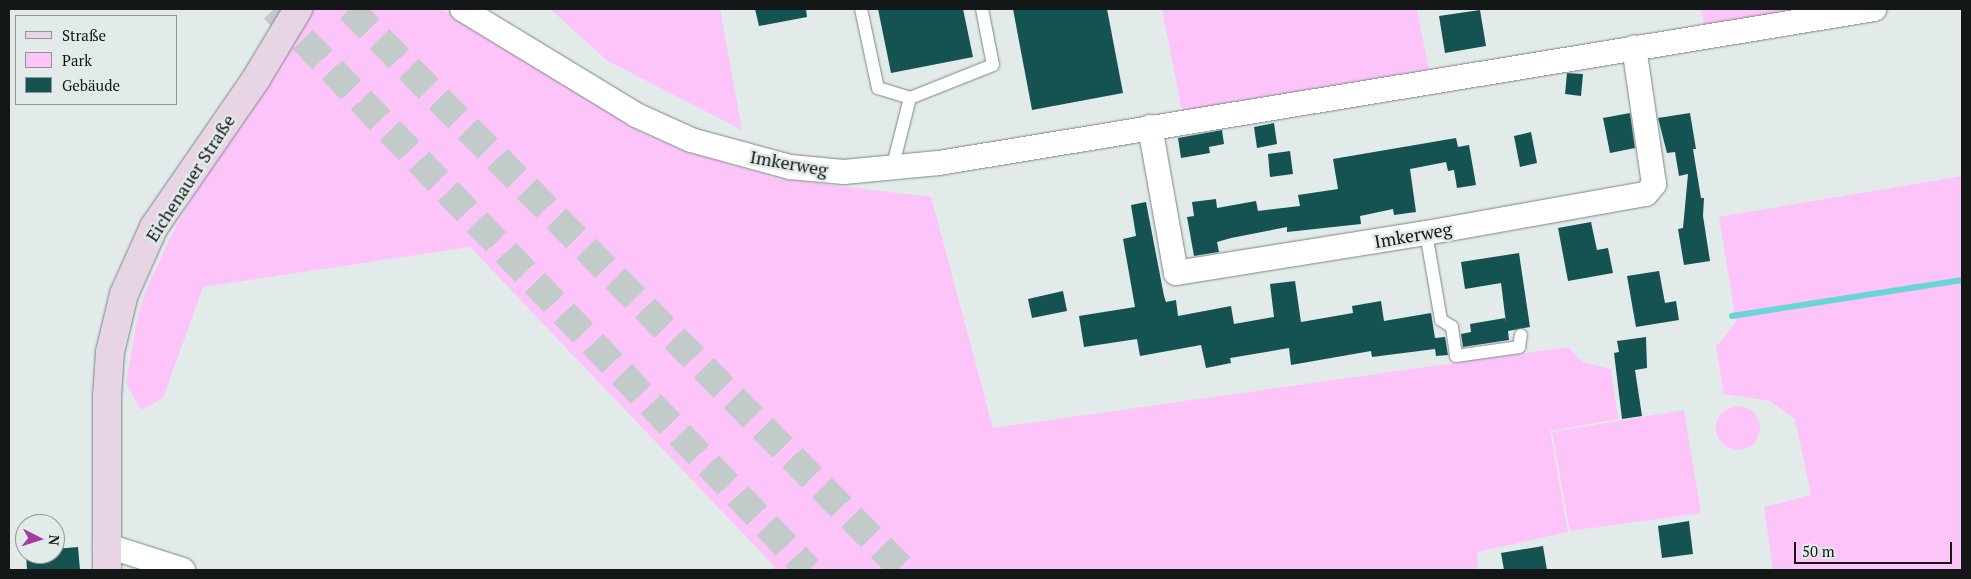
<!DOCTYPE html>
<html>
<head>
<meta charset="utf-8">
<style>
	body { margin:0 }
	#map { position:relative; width:1971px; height:579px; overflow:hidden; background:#e2eaea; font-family:"PT Serif",serif }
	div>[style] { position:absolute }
	.green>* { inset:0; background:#fdc4f9 }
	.round { border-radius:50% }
	.stream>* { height:6px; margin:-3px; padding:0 3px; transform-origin:3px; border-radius:3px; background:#69d6d5 }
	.building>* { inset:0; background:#155252 }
	.highway-tunnel>* { height:28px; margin-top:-14px; transform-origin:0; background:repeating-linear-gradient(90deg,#c3caca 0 28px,transparent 0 42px) }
	.roads { filter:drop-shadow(0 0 1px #7d8585) drop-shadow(0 0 1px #7d8585) }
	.lane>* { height:12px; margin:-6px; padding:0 6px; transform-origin:6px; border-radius:6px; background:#fff }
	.street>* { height:24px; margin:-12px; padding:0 12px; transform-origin:12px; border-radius:12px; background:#fff }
	.secondary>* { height:28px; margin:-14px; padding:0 14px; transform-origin:14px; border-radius:14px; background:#e7d5e6 }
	span { translate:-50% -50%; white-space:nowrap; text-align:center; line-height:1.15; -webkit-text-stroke:5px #e2eaea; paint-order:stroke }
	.street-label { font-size:18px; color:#141717 }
	.frame { position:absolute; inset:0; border:10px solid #141717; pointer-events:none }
	.legend { position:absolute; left:15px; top:15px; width:162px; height:90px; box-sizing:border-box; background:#e2eaea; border:1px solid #909696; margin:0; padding:6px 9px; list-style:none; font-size:15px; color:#141717 }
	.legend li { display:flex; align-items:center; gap:10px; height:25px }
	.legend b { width:25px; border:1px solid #909696 }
	.north { position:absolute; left:15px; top:514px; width:50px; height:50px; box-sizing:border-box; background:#e2eaea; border:1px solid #909696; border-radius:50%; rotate:95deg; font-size:14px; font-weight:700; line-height:20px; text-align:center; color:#141717 }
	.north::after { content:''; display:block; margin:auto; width:18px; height:22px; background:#a33ca0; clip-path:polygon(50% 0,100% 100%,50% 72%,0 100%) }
	.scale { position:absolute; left:1794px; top:542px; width:158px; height:22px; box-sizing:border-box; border:2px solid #141717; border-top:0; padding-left:6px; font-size:15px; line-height:18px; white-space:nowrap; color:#141717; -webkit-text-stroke:4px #e2eaea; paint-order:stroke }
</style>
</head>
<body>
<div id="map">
	<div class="green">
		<i style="clip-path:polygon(312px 9px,440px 9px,469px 21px,636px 130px,681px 150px,780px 179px,931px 197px,993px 428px,1568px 347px,1582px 362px,1611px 369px,1618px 419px,1550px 431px,1568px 532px,1477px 552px,1478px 570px,773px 570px,774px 566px,470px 247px,203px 287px,163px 398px,141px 410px,126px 383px,138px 315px,147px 288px,173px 232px,217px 155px)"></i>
		<i style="clip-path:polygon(550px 9px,720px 9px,742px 130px,608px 61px)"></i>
		<i style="clip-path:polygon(1162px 9px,1417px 9px,1430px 76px,1183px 115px)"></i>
		<i style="clip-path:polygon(1701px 9px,1840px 9px,1705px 30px)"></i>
		<i style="clip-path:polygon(1962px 176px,1962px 570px,1773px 570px,1764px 507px,1811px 495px,1795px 419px,1770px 401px,1724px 394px,1716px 347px,1736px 322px,1719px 217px)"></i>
		<i class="round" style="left:1716px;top:406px;width:44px;height:44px"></i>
		<i style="clip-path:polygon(1684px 410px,1701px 513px,1570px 531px,1552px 432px)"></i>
	</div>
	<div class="stream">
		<i style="left:1732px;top:316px;width:233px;rotate:-8.9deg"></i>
	</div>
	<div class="building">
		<i style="clip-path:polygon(755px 9px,806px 9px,807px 17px,759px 26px)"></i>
		<i style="clip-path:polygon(878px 9px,963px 9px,973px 57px,891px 73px)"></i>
		<i style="clip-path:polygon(1013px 9px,1107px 9px,1123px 93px,1032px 110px)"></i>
		<i style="clip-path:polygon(1480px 10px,1486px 46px,1445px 53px,1439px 16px)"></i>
		<i style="clip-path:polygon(1567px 73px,1583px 74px,1581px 96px,1565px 94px)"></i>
		<i style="clip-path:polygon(1630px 113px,1635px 148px,1610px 153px,1603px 118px)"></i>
		<i style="clip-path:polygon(1690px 113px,1696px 149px,1693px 149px,1701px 198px,1704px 198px,1703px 216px,1710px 261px,1684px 265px,1678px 229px,1683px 228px,1688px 174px,1679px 176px,1675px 152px,1667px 153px,1658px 118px)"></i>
		<i style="clip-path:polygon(1274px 123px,1277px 144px,1257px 148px,1254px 127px)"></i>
		<i style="clip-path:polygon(1222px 130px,1224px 144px,1209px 147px,1210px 153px,1181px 158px,1178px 138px)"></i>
		<i style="clip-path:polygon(1531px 132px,1537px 163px,1520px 167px,1514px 136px)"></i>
		<i style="clip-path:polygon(1456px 138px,1458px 147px,1469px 145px,1476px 185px,1457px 188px,1454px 170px,1448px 171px,1446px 162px,1410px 169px,1416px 212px,1394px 215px,1393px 209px,1360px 216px,1361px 224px,1287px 232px,1287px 227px,1231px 238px,1217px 242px,1219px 252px,1194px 256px,1187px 217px,1194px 216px,1192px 202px,1216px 199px,1217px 208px,1256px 201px,1258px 211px,1300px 206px,1298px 195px,1338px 189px,1333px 159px)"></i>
		<i style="clip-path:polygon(1290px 151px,1293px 174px,1270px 177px,1268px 154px)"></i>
		<i style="clip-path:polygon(1146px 202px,1164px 296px,1166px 302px,1176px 300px,1178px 316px,1231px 306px,1234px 324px,1274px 317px,1270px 284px,1295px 281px,1301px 322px,1353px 313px,1352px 306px,1381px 301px,1384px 321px,1431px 313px,1435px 338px,1445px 337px,1448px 355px,1436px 356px,1435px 349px,1372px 357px,1371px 351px,1291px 365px,1289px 348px,1230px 358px,1231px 363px,1206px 368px,1201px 345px,1140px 356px,1137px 339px,1084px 347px,1079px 316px,1135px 307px,1123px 239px,1136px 236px,1131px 205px)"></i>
		<i style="clip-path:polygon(1591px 222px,1597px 250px,1608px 248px,1613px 273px,1568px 281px,1558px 228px)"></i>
		<i style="clip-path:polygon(1519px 253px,1530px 327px,1508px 331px,1509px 340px,1463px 347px,1461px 334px,1471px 332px,1470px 324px,1505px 318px,1506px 323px,1501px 283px,1465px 289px,1461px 262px)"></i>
		<i style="clip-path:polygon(1659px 271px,1665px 303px,1676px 301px,1679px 320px,1636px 327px,1627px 276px)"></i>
		<i style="clip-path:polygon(1063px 291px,1067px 311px,1032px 318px,1028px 299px)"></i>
		<i style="clip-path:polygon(1646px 337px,1647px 368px,1635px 370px,1642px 416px,1622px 419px,1614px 353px,1619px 352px,1617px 341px)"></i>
		<i style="clip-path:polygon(1689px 521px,1693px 554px,1662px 558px,1658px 526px)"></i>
		<i style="clip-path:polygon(1543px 546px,1547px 570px,1504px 570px,1501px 553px)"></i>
		<i style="clip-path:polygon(78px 547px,80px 570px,27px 570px,26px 554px,55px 554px,55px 549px)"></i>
	</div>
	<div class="highway-tunnel">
		<i style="left:274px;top:9px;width:775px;rotate:46.36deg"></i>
		<i style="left:350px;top:9px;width:788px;rotate:45.41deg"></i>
	</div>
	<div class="roads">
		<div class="lane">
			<i style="left:861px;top:9px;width:81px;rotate:77.9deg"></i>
			<i style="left:878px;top:88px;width:34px;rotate:17deg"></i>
			<i style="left:910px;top:98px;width:89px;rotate:-21.7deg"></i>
			<i style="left:993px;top:65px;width:57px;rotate:-101.1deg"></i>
			<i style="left:892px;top:169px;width:73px;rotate:-75.8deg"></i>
			<i style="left:1426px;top:233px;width:88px;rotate:80.2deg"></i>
			<i style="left:1441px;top:320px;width:13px;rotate:32deg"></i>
			<i style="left:1452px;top:327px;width:29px;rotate:82deg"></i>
			<i style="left:1456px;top:356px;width:64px;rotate:-8.1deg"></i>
			<i style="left:1519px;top:347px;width:12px;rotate:-81deg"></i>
		</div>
		<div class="street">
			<i style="left:462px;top:9px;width:204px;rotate:31.3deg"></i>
			<i style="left:636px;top:115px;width:60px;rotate:24.4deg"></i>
			<i style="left:691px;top:140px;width:103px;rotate:15.3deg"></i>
			<i style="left:790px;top:167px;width:54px;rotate:5.3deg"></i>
			<i style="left:844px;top:172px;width:95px;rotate:-5.4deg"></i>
			<i style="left:939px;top:163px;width:948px;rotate:-9.35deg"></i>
			<i style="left:1150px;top:127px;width:148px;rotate:79.9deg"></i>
			<i style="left:1176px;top:273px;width:253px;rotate:-9.1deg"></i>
			<i style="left:1426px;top:233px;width:223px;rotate:-10.1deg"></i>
			<i style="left:1646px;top:194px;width:13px;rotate:-51deg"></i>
			<i style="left:1654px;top:184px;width:138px;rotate:-98.3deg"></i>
			<i style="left:105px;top:545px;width:82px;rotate:17.8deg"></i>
		</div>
		<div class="secondary">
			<i style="left:107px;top:570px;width:173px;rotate:-90deg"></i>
			<i style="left:107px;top:397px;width:45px;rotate:-86.2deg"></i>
			<i style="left:110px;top:352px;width:60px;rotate:-76.4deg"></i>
			<i style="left:124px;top:294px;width:73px;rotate:-65.9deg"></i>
			<i style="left:154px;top:227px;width:180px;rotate:-55.4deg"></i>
			<i style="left:256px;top:79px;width:82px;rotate:-59deg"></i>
		</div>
	</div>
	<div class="street-label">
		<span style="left:789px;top:163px;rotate:10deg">Imkerweg</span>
		<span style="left:190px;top:178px;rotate:-57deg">Eichenauer Straße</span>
		<span style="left:1413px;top:235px;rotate:-10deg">Imkerweg</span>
	</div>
	<div class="frame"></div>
	<ul class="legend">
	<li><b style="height:6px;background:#e7d5e6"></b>Straße</li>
	<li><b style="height:14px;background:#fdc4f9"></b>Park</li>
	<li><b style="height:14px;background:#155252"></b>Gebäude</li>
	</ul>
	<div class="north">N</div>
	<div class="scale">50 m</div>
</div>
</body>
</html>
